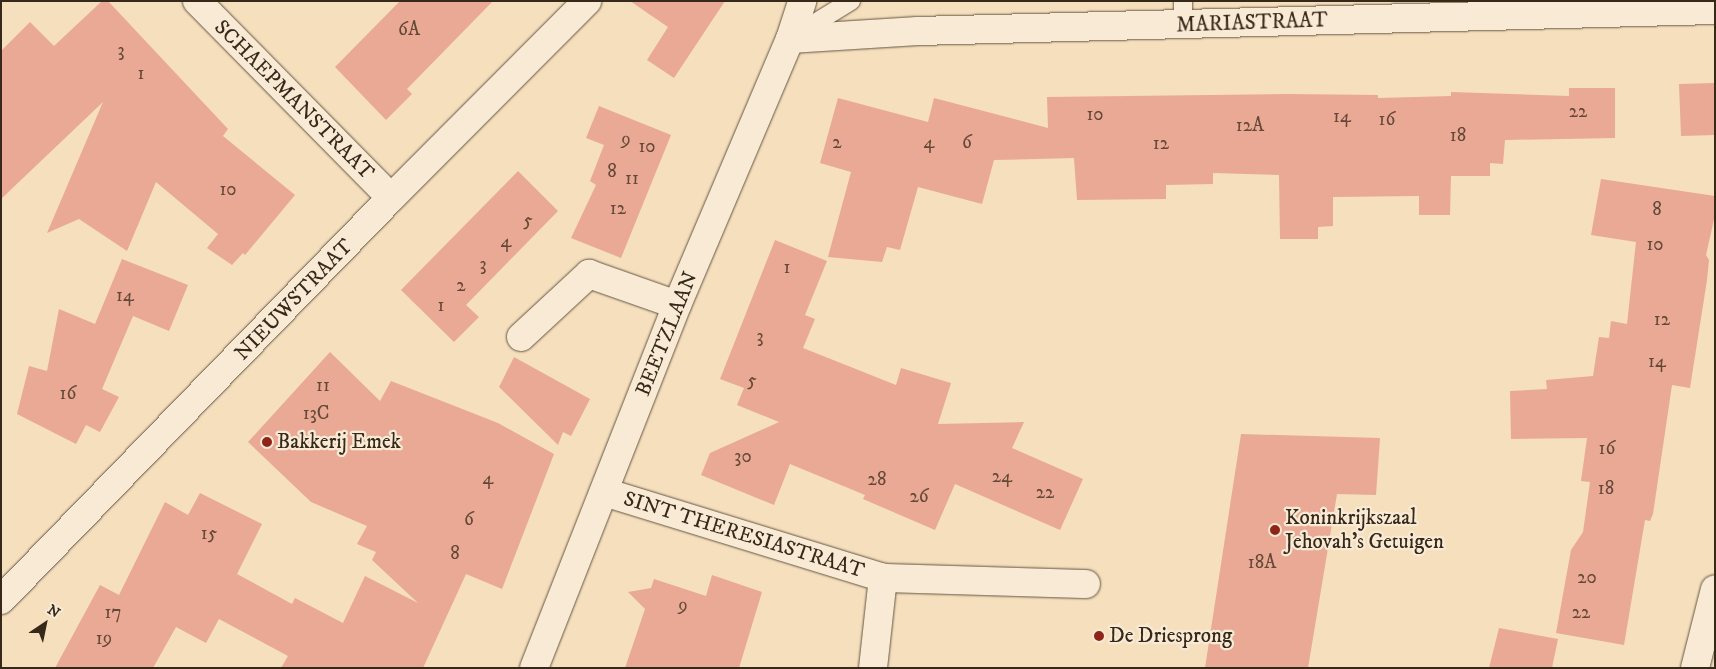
<!DOCTYPE html>
<html>
<head>
<meta charset="utf-8">
<style>
	body { margin:0 }
	#map { position:relative; width:1716px; height:669px; overflow:hidden; background:#f5dfbd; font-family:"IM FELL DW Pica",serif }
	div>[style] { position:absolute }
	.building>* { inset:0; background:#eaa994 }
	.roads { filter:drop-shadow(0 0 1px #665643) drop-shadow(0 0 1px #665643) }
	.service>* { height:18px; margin:-9px; padding:0 9px; transform-origin:9px; border-radius:9px; background:#f8ead4 }
	.minor>* { height:28px; margin:-14px; padding:0 14px; transform-origin:14px; border-radius:14px; background:#f8ead4 }
	.dots>* { width:14px; height:14px; translate:-50% -50%; box-sizing:border-box; border:2px solid #f8ead4; border-radius:50% }
	span { translate:-50% -50%; white-space:nowrap; text-align:center; line-height:1.15; -webkit-text-stroke:4.5px #f8ead4; paint-order:stroke }
	.number-label { font-size:19px; color:#644938 }
	.number-label span { -webkit-text-stroke-width:0 }
	.street-label { font-size:21px; color:#37291a }
	.poi-label { font-size:21px; color:#37291a }
	.left { translate:0 -50%; text-align:left }
	.frame { position:absolute; inset:0; border:2px solid #37291a; pointer-events:none }
	.north { position:absolute; left:20px; top:599px; width:50px; height:50px; -webkit-text-stroke:4px #f8ead4; paint-order:stroke; rotate:34deg; font-size:14px; font-weight:700; line-height:20px; text-align:center; color:#37291a }
	.north::after { content:''; display:block; margin:auto; width:18px; height:22px; background:#37291a; clip-path:polygon(50% 0,100% 100%,50% 72%,0 100%) }
</style>
</head>
<body>
<div id="map">
	<div class="building">
		<i style="clip-path:polygon(102px 1px,108px 1px,228px 129px,223px 136px,295px 195px,245px 255px,243px 253px,232px 265px,207px 248px,218px 234px,156px 182px,127px 251px,79px 219px,47px 233px,103px 102px,1px 199px,1px 51px,30px 22px,54px 46px)"></i>
		<i style="clip-path:polygon(400px 1px,493px 1px,407px 89px,412px 94px,386px 120px,335px 67px)"></i>
		<i style="clip-path:polygon(630px 1px,725px 1px,674px 78px,647px 60px,668px 27px)"></i>
		<i style="clip-path:polygon(1715px 83px,1715px 135px,1681px 136px,1679px 84px)"></i>
		<i style="clip-path:polygon(1569px 88px,1615px 88px,1615px 138px,1505px 140px,1503px 164px,1490px 163px,1490px 176px,1451px 176px,1450px 215px,1419px 215px,1419px 196px,1333px 197px,1333px 226px,1318px 227px,1318px 239px,1280px 239px,1279px 175px,1213px 173px,1213px 184px,1166px 185px,1166px 199px,1077px 200px,1074px 158px,994px 160px,982px 204px,918px 187px,900px 250px,887px 247px,882px 262px,828px 257px,851px 172px,820px 163px,838px 98px,928px 122px,934px 98px,1048px 128px,1047px 97px,1287px 94px,1378px 95px,1378px 98px,1451px 96px,1451px 92px,1569px 96px)"></i>
		<i style="clip-path:polygon(599px 106px,671px 135px,621px 258px,571px 238px,596px 185px,590px 181px,604px 145px,586px 138px)"></i>
		<i style="clip-path:polygon(518px 171px,558px 211px,466px 305px,479px 317px,454px 342px,401px 290px)"></i>
		<i style="clip-path:polygon(1601px 179px,1715px 196px,1715px 215px,1706px 255px,1709px 260px,1707px 280px,1690px 388px,1672px 385px,1653px 514px,1650px 521px,1645px 520px,1624px 645px,1556px 633px,1571px 550px,1583px 532px,1590px 482px,1581px 481px,1587px 438px,1511px 439px,1510px 391px,1547px 389px,1546px 380px,1593px 376px,1599px 337px,1609px 338px,1611px 321px,1627px 324px,1636px 242px,1591px 235px)"></i>
		<i style="clip-path:polygon(775px 240px,827px 261px,805px 315px,815px 319px,803px 348px,896px 385px,901px 368px,951px 383px,938px 424px,1024px 422px,1012px 448px,1083px 479px,1060px 530px,955px 484px,935px 530px,863px 499px,865px 495px,790px 464px,774px 505px,701px 475px,710px 453px,779px 422px,737px 405px,744px 388px,720px 379px)"></i>
		<i style="clip-path:polygon(122px 259px,188px 285px,169px 331px,133px 316px,102px 389px,119px 397px,100px 432px,86px 425px,76px 444px,17px 414px,29px 366px,47px 371px,59px 309px,95px 324px)"></i>
		<i style="clip-path:polygon(330px 352px,380px 401px,391px 381px,498px 423px,554px 454px,502px 589px,466px 574px,423px 668px,281px 668px,288px 656px,219px 619px,206px 643px,176px 627px,153px 668px,55px 668px,100px 585px,119px 595px,165px 502px,188px 515px,200px 493px,262px 524px,237px 574px,292px 604px,295px 598px,343px 623px,365px 576px,418px 603px,372px 560px,376px 552px,357px 544px,367px 526px,311px 502px,248px 442px)"></i>
		<i style="clip-path:polygon(514px 357px,590px 399px,571px 436px,563px 432px,558px 445px,499px 387px)"></i>
		<i style="clip-path:polygon(1241px 434px,1380px 438px,1376px 495px,1337px 494px,1308px 668px,1205px 668px)"></i>
		<i style="clip-path:polygon(712px 575px,762px 592px,739px 668px,625px 668px,645px 609px,628px 592px,651px 588px,654px 579px,706px 596px)"></i>
		<i style="clip-path:polygon(1499px 628px,1558px 639px,1552px 668px,1489px 668px)"></i>
	</div>
	<div class="roads">
		<div class="service">
			<i style="left:1183px;top:1px;width:24px;rotate:90deg"></i>
			<i style="left:794px;top:36px;width:67px;rotate:-31.6deg"></i>
		</div>
		<div class="minor">
			<i style="left:197px;top:1px;width:276px;rotate:45.4deg"></i>
			<i style="left:790px;top:39px;width:128px;rotate:-3.6deg"></i>
			<i style="left:918px;top:31px;width:797px;rotate:-1.51deg"></i>
			<i style="left:521px;top:337px;width:93px;rotate:-42.8deg"></i>
			<i style="left:589px;top:274px;width:93px;rotate:19.4deg"></i>
			<i style="left:604px;top:492px;width:292px;rotate:17.1deg"></i>
			<i style="left:883px;top:578px;width:203px;rotate:1.7deg"></i>
			<i style="left:1px;top:600px;width:560px;rotate:-45.87deg"></i>
			<i style="left:391px;top:198px;width:278px;rotate:-45.1deg"></i>
			<i style="left:534px;top:668px;width:390px;rotate:-68.5deg"></i>
			<i style="left:677px;top:305px;width:289px;rotate:-67deg"></i>
			<i style="left:790px;top:39px;width:40px;rotate:-72deg"></i>
			<i style="left:873px;top:668px;width:91px;rotate:-83.7deg"></i>
			<i style="left:1695px;top:668px;width:81px;rotate:-75.8deg"></i>
		</div>
	</div>
	<div class="dots">
		<i style="left:267px;top:442px;background:#8f2418"></i>
		<i style="left:1275px;top:530px;background:#8f2418"></i>
		<i style="left:1099px;top:636px;background:#8f2418"></i>
	</div>
	<div class="number-label">
		<span style="left:409px;top:30px">6A</span>
		<span style="left:121px;top:51px">3</span>
		<span style="left:141px;top:74px">1</span>
		<span style="left:1578px;top:112px">22</span>
		<span style="left:1095px;top:115px">10</span>
		<span style="left:1342px;top:117px">14</span>
		<span style="left:1387px;top:120px">16</span>
		<span style="left:1250px;top:126px">12A</span>
		<span style="left:1458px;top:136px">18</span>
		<span style="left:626px;top:140px">9</span>
		<span style="left:837px;top:143px">2</span>
		<span style="left:929px;top:143px">4</span>
		<span style="left:967px;top:143px">6</span>
		<span style="left:1161px;top:144px">12</span>
		<span style="left:647px;top:147px">10</span>
		<span style="left:612px;top:172px">8</span>
		<span style="left:632px;top:179px">11</span>
		<span style="left:228px;top:190px">10</span>
		<span style="left:618px;top:209px">12</span>
		<span style="left:1657px;top:210px">8</span>
		<span style="left:528px;top:221px">5</span>
		<span style="left:506px;top:242px">4</span>
		<span style="left:1655px;top:245px">10</span>
		<span style="left:483px;top:265px">3</span>
		<span style="left:787px;top:268px">1</span>
		<span style="left:461px;top:286px">2</span>
		<span style="left:125px;top:296px">14</span>
		<span style="left:441px;top:306px">1</span>
		<span style="left:1662px;top:320px">12</span>
		<span style="left:760px;top:337px">3</span>
		<span style="left:1657px;top:362px">14</span>
		<span style="left:752px;top:381px">5</span>
		<span style="left:323px;top:386px">11</span>
		<span style="left:68px;top:394px">16</span>
		<span style="left:316px;top:414px">13C</span>
		<span style="left:1607px;top:449px">16</span>
		<span style="left:743px;top:457px">30</span>
		<span style="left:1002px;top:477px">24</span>
		<span style="left:488px;top:479px">4</span>
		<span style="left:877px;top:480px">28</span>
		<span style="left:1606px;top:489px">18</span>
		<span style="left:1045px;top:493px">22</span>
		<span style="left:919px;top:497px">26</span>
		<span style="left:469px;top:520px">6</span>
		<span style="left:209px;top:534px">15</span>
		<span style="left:455px;top:554px">8</span>
		<span style="left:1262px;top:563px">18A</span>
		<span style="left:1587px;top:578px">20</span>
		<span style="left:683px;top:606px">9</span>
		<span style="left:113px;top:613px">17</span>
		<span style="left:1581px;top:613px">22</span>
		<span style="left:104px;top:639px">19</span>
	</div>
	<div class="street-label">
		<span style="left:1252px;top:23px;rotate:-2deg">MARIASTRAAT</span>
		<span style="left:294px;top:100px;rotate:45deg">SCHAEPMANSTRAAT</span>
		<span style="left:294px;top:300px;rotate:-46deg">NIEUWSTRAAT</span>
		<span style="left:667px;top:334px;rotate:-68deg">BEETZLAAN</span>
		<span style="left:744px;top:535px;rotate:17deg">SINT THERESIASTRAAT</span>
	</div>
	<div class="poi-label">
		<span class="left" style="left:277px;top:442px">Bakkerij Emek</span>
		<span class="left" style="left:1285px;top:530px">Koninkrijkszaal<br>Jehovah's Getuigen</span>
		<span class="left" style="left:1109px;top:636px">De Driesprong</span>
	</div>
	<div class="frame"></div>
	<div class="north">N</div>
</div>
</body>
</html>
